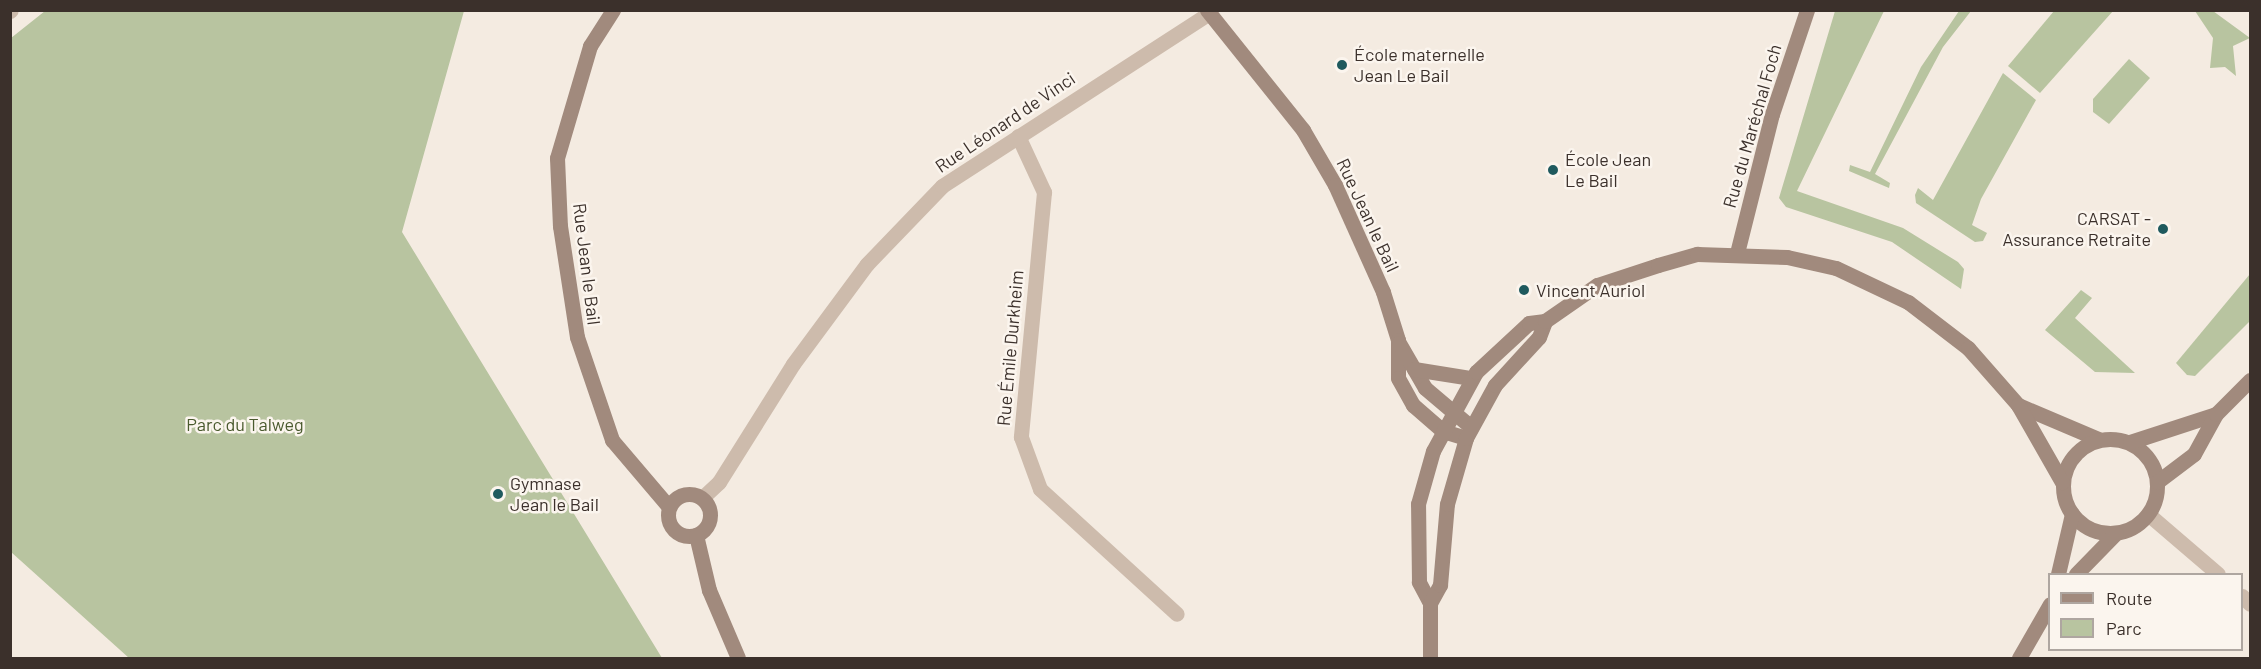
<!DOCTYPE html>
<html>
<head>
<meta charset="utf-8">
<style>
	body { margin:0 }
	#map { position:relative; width:2261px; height:669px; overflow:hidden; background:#f4ebe1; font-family:Barlow,sans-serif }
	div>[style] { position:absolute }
	.green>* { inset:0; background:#b8c4a0 }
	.street>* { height:15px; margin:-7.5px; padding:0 7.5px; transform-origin:7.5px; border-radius:7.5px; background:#cdbbac }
	.secondary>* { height:15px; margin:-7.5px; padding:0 7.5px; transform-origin:7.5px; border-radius:7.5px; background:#a18a7d }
	.secondary>.ring { margin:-7.5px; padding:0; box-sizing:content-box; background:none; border:15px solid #a18a7d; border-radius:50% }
	.dots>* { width:16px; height:16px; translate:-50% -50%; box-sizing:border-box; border:3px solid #fbf5ee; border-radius:50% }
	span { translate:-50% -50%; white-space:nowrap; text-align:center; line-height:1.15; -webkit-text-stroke:5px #fbf5ee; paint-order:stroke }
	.poi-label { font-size:18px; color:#3b302b }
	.left { translate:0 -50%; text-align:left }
	.right { translate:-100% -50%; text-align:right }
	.street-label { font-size:18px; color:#3b302b }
	.park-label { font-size:18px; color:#4a5a2e }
	.frame { position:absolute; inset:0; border:12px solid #3b302b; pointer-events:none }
	.legend { position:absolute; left:2048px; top:573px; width:195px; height:78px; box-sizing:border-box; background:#fbf5ee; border:2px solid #aea6a0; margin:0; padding:8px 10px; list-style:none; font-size:18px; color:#3b302b }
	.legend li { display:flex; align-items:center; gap:12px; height:30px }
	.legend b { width:30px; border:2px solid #aea6a0 }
</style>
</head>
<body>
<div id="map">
	<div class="green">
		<i style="clip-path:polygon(45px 11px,464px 11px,402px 232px,662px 658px,129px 658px,11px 552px,11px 38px)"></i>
		<i style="clip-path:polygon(1835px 11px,1884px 11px,1797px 191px,1903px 228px,1958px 262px,1964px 269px,1961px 289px,1892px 242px,1786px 207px,1779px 198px)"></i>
		<i style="clip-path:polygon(1959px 11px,1971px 11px,1943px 47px,1875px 174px,1890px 183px,1889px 188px,1849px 171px,1850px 165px,1870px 172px,1921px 67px)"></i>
		<i style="clip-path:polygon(2054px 11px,2113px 11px,2040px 93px,2008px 66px)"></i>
		<i style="clip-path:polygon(2195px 11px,2213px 11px,2250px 38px,2233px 46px,2236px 76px,2225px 67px,2210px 68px,2213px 38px)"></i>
		<i style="clip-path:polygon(2129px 59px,2150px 78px,2109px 124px,2093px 112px,2093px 99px)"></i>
		<i style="clip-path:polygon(2003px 73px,2036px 100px,1981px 199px,1972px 225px,1987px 233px,1983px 241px,1975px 242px,1916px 203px,1915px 195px,1918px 188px,1933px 200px)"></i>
		<i style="clip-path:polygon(2250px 274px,2250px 321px,2195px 376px,2187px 375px,2176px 363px)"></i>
		<i style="clip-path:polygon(2081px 290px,2092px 298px,2075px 318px,2135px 373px,2095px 372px,2045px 330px)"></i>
	</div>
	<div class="street">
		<i style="left:10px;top:11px;width:1px;rotate:-45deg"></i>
		<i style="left:1018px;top:136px;width:62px;rotate:65.1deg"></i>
		<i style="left:1044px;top:192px;width:246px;rotate:95.4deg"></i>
		<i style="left:1021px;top:437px;width:55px;rotate:69.9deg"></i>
		<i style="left:1040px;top:489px;width:185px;rotate:42.4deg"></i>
		<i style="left:702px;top:498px;width:23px;rotate:-43deg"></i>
		<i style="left:719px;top:482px;width:139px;rotate:-57.9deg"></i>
		<i style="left:793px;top:364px;width:124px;rotate:-53.5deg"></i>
		<i style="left:867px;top:264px;width:108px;rotate:-46.1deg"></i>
		<i style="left:942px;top:186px;width:318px;rotate:-32.9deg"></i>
		<i style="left:2148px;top:514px;width:92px;rotate:40.6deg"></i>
		<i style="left:2242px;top:596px;width:11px;rotate:45deg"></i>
	</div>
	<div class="secondary">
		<i style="left:613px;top:10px;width:43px;rotate:122.6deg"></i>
		<i style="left:590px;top:46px;width:117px;rotate:106.4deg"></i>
		<i style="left:557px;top:158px;width:68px;rotate:87.5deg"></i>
		<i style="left:560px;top:226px;width:112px;rotate:81.3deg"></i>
		<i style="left:577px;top:337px;width:109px;rotate:71.2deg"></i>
		<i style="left:612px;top:440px;width:88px;rotate:49.6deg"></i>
		<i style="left:1207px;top:10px;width:154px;rotate:51.3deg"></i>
		<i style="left:1303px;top:130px;width:64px;rotate:59.8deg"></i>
		<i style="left:1335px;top:185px;width:117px;rotate:65.8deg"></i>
		<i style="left:1383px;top:292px;width:50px;rotate:72.6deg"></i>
		<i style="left:1398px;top:340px;width:38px;rotate:90deg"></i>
		<i style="left:1398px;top:378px;width:31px;rotate:61deg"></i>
		<i style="left:1413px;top:405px;width:40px;rotate:41deg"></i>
		<i style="left:1443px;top:431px;width:24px;rotate:17deg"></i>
		<i style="left:1737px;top:253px;width:143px;rotate:-75.9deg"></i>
		<i style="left:1772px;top:114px;width:110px;rotate:-71.4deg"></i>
		<i style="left:1399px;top:343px;width:52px;rotate:60deg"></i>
		<i style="left:1425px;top:388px;width:60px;rotate:40.3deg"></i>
		<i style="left:1414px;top:369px;width:58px;rotate:9deg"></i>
		<i style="left:2018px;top:405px;width:87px;rotate:23deg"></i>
		<i class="ring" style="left:2063px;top:439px;width:79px;height:79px"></i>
		<i style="left:2130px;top:442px;width:90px;rotate:-18deg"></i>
		<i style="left:2157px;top:482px;width:46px;rotate:-37.1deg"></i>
		<i style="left:2194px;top:454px;width:46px;rotate:-61.2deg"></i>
		<i style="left:2216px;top:414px;width:48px;rotate:-45deg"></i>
		<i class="ring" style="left:668px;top:494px;width:27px;height:27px"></i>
		<i style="left:696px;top:535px;width:57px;rotate:76.7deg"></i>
		<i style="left:709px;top:590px;width:74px;rotate:66.9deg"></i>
		<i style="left:2058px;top:574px;width:62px;rotate:-76.9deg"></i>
		<i style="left:2076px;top:574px;width:57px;rotate:-45.7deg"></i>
		<i style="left:1430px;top:603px;width:24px;rotate:-118deg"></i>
		<i style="left:1419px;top:582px;width:78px;rotate:-90.7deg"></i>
		<i style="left:1418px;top:504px;width:55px;rotate:-74.2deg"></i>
		<i style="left:1433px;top:451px;width:90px;rotate:-61.4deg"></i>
		<i style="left:1476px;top:372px;width:72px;rotate:-42.8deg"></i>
		<i style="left:1529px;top:323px;width:16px;rotate:-7deg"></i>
		<i style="left:1430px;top:658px;width:55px;rotate:-90deg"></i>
		<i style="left:1430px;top:603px;width:21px;rotate:-61deg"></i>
		<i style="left:1440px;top:585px;width:81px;rotate:-85.1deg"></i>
		<i style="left:1447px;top:504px;width:69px;rotate:-73.9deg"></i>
		<i style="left:1466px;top:438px;width:60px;rotate:-61.3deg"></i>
		<i style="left:1495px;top:385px;width:65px;rotate:-47.5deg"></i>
		<i style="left:1539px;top:337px;width:17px;rotate:-69deg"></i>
		<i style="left:1545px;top:321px;width:63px;rotate:-34.7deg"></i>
		<i style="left:1597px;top:285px;width:64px;rotate:-18.2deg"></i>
		<i style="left:1658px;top:265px;width:41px;rotate:-15.8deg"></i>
		<i style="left:1697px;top:254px;width:90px;rotate:1.9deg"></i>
		<i style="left:1787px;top:257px;width:50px;rotate:12.7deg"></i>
		<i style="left:1836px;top:268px;width:80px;rotate:25.3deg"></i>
		<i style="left:1908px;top:302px;width:76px;rotate:37.5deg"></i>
		<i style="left:1968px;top:348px;width:76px;rotate:48.7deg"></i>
		<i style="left:2018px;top:405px;width:89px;rotate:60.3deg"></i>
		<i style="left:2019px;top:658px;width:62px;rotate:-60.1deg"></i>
	</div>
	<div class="dots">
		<i style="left:1342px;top:65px;background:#1f5a5e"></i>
		<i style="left:1553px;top:170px;background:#1f5a5e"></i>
		<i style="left:2163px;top:229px;background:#1f5a5e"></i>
		<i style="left:1524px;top:290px;background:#1f5a5e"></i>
		<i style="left:498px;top:494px;background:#1f5a5e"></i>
	</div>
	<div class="poi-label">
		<span class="left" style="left:1354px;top:65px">École maternelle<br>Jean Le Bail</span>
		<span class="left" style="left:1565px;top:170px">École Jean<br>Le Bail</span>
		<span class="right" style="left:2151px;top:229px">CARSAT -<br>Assurance Retraite</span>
		<span class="left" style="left:1536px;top:290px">Vincent Auriol</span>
		<span class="left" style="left:510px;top:494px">Gymnase<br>Jean le Bail</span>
	</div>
	<div class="street-label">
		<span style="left:1005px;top:122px;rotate:-34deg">Rue Léonard de Vinci</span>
		<span style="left:1752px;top:126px;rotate:-74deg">Rue du Maréchal Foch</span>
		<span style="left:1368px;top:215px;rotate:65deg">Rue Jean le Bail</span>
		<span style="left:587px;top:264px;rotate:83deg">Rue Jean le Bail</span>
		<span style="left:1010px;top:348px;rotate:-85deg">Rue Émile Durkheim</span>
	</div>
	<div class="park-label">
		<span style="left:245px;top:424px">Parc du Talweg</span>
	</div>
	<div class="frame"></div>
	<ul class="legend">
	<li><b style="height:8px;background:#a18a7d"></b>Route</li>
	<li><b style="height:16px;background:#b8c4a0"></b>Parc</li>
	</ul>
</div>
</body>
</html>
